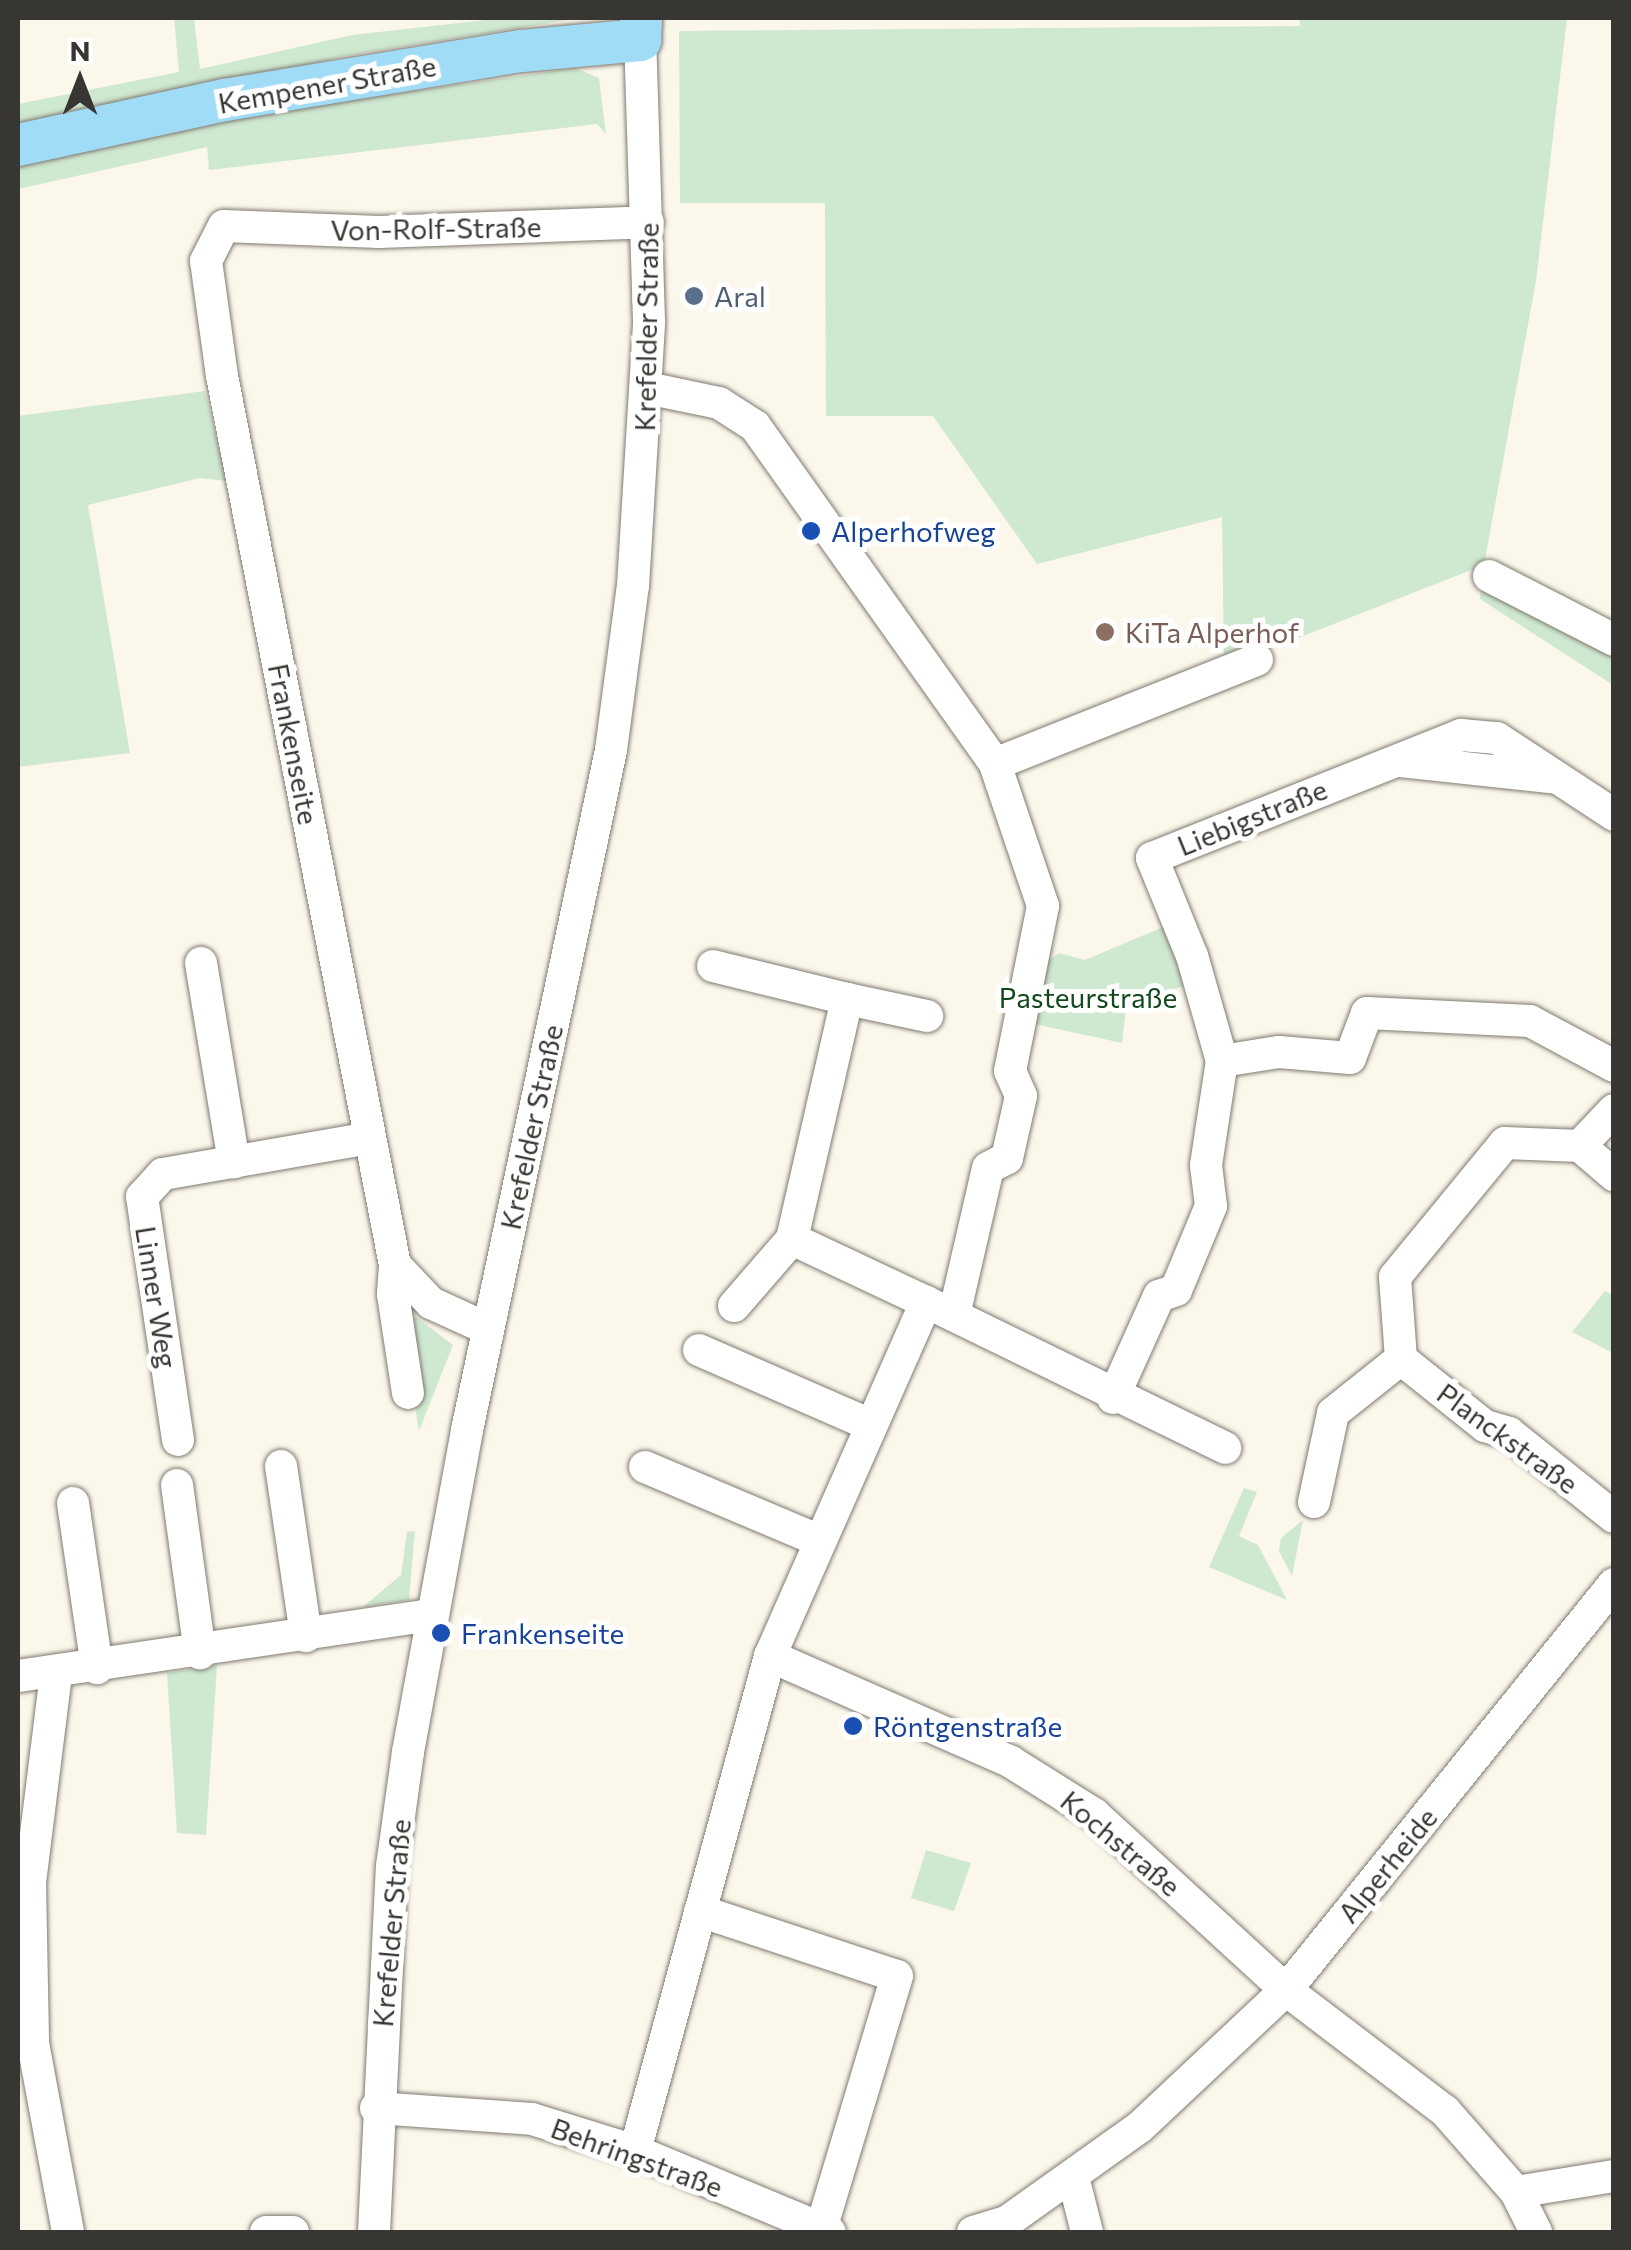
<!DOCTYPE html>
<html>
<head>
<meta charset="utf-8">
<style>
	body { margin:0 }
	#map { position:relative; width:1631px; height:2250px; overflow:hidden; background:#fcf7eb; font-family:Commissioner,sans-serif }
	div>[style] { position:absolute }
	.green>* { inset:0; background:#cfe8d0 }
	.roads { filter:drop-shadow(0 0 2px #7f7a70) drop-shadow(0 0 2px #7f7a70) }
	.minor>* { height:32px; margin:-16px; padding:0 16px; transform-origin:16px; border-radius:16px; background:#fff }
	.major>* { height:42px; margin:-21px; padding:0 21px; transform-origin:21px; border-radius:21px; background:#a1dcf7 }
	.dots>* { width:28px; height:28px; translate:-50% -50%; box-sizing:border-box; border:5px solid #fff; border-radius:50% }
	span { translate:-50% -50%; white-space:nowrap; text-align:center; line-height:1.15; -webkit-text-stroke:10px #fff; paint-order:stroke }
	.street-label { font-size:28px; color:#383632 }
	.service-label { font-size:28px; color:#4e5e75 }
	.left { translate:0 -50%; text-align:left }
	.transit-label { font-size:28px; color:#164399 }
	.education-label { font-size:28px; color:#785e54 }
	.park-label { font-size:28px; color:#12491c }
	.frame { position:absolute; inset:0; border:20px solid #383632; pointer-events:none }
	.north { position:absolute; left:30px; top:30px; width:100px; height:100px; -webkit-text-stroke:8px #fff; paint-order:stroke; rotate:0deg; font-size:28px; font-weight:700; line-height:40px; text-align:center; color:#383632 }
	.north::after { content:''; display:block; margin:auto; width:35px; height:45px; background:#383632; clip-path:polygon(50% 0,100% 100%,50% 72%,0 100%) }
</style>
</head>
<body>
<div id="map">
	<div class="green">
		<i style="clip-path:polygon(174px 18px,194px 18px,200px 69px,352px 35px,503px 18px,581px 18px,340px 57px,18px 134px,18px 104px,179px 72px)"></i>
		<i style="clip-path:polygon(1299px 18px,1567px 18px,1536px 281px,1484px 565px,1224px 667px,1222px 517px,1037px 564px,933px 416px,826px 416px,825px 203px,680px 203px,679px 31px,1300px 26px)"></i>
		<i style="clip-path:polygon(575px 68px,599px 78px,606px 134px,597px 124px,209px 170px,207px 147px,18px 189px,18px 161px,197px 122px)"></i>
		<i style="clip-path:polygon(205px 391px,227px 481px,200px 478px,88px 505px,130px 753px,18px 767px,18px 416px)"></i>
		<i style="clip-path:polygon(1481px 588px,1613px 648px,1613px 685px,1480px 599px)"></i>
		<i style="clip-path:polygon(1168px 925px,1192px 982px,1126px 1009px,1122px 1043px,1030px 1023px,1042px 965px,1059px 953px,1085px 960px)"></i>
		<i style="clip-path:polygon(1605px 1291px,1613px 1295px,1613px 1353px,1572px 1332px)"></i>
		<i style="clip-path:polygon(416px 1317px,453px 1345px,419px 1431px,403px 1332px)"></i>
		<i style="clip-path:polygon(1244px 1488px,1257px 1492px,1239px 1536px,1258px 1545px,1287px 1600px,1209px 1567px)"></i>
		<i style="clip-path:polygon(1303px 1520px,1292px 1576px,1279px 1551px,1281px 1538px)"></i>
		<i style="clip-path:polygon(415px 1531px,409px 1600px,363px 1607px,401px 1575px,407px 1532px)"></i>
		<i style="clip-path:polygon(217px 1665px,206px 1835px,177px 1833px,167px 1673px)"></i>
		<i style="clip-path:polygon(926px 1850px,971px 1863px,954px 1911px,911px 1898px)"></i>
	</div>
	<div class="roads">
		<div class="minor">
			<i style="left:647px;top:388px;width:74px;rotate:11.8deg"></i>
			<i style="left:719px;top:403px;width:43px;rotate:32.6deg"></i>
			<i style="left:755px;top:426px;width:415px;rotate:54.6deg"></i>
			<i style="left:995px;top:764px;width:150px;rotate:71.3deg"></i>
			<i style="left:1043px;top:906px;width:168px;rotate:101.3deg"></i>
			<i style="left:1010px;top:1071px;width:27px;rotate:66deg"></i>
			<i style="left:1021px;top:1096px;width:64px;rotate:102.7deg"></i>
			<i style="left:1007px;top:1158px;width:21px;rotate:152deg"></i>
			<i style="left:988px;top:1168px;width:151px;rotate:103deg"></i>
			<i style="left:1489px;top:576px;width:140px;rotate:27.1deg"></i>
			<i style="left:1400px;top:761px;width:151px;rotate:6.1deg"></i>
			<i style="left:995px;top:764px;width:282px;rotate:-21.7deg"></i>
			<i style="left:201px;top:963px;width:202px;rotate:80.6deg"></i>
			<i style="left:713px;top:966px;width:138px;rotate:13.8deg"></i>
			<i style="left:847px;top:999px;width:246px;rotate:102.9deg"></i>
			<i style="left:792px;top:1239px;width:148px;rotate:25.2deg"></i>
			<i style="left:847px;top:999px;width:82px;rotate:12deg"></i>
			<i style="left:1222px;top:1061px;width:58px;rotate:-9deg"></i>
			<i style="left:1279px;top:1052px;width:71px;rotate:4.8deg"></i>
			<i style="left:1350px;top:1058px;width:48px;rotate:-69.3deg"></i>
			<i style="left:1367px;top:1013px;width:163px;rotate:2.8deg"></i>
			<i style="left:1530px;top:1021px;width:95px;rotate:28.2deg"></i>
			<i style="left:1614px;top:1110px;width:50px;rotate:133.4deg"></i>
			<i style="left:1580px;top:1146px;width:75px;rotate:-177.7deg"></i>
			<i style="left:1505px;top:1143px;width:173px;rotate:129.4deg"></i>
			<i style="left:1395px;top:1277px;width:82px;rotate:85.8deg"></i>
			<i style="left:1401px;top:1359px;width:107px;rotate:38.6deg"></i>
			<i style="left:1485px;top:1426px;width:25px;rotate:16deg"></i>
			<i style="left:1509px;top:1433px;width:134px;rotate:38.7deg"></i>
			<i style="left:1580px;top:1146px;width:45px;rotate:40.5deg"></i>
			<i style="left:395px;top:1265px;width:29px;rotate:94deg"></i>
			<i style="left:393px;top:1294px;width:100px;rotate:81.4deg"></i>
			<i style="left:734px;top:1306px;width:89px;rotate:-49.1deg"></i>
			<i style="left:488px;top:1329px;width:63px;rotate:-155.5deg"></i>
			<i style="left:431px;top:1303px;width:52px;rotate:-133.5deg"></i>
			<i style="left:395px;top:1265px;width:906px;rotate:-101.01deg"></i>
			<i style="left:222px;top:376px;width:116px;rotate:-97.9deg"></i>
			<i style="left:206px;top:261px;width:39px;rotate:-63deg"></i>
			<i style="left:224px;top:226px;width:155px;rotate:2.2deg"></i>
			<i style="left:379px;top:232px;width:269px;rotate:-2.1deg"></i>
			<i style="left:699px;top:1350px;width:188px;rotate:23.6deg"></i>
			<i style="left:1113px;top:1398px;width:112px;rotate:-65.7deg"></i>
			<i style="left:1159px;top:1296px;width:18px;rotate:-19deg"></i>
			<i style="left:1176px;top:1290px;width:91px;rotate:-67.4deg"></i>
			<i style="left:1211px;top:1206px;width:41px;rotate:-97deg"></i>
			<i style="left:1206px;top:1165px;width:105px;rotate:-81.3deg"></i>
			<i style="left:1222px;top:1061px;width:109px;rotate:-105.9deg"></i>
			<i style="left:1192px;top:956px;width:106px;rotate:-112.2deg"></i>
			<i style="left:1152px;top:858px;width:333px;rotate:-21.7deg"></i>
			<i style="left:1461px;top:735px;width:36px;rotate:5deg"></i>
			<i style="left:1497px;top:738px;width:140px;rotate:33.3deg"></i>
			<i style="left:178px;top:1440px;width:246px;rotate:-98.4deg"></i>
			<i style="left:142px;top:1197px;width:31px;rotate:-48deg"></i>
			<i style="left:163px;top:1174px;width:210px;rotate:-9.9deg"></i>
			<i style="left:281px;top:1466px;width:172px;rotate:81.6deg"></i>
			<i style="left:645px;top:1467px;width:188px;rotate:22.9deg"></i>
			<i style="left:177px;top:1485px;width:170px;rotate:82.2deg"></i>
			<i style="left:1314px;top:1502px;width:91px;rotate:-77.9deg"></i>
			<i style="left:1333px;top:1413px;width:87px;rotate:-38.5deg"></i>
			<i style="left:73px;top:1503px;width:167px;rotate:81.7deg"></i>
			<i style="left:770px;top:1656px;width:263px;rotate:23.7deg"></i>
			<i style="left:1011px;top:1762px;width:98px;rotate:32.1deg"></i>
			<i style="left:1094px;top:1814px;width:260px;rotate:42.5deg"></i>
			<i style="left:1286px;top:1990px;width:200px;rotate:37.3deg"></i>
			<i style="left:1445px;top:2111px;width:108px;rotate:48.8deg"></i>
			<i style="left:1516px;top:2192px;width:45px;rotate:63.4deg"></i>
			<i style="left:56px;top:1674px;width:210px;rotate:97.1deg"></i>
			<i style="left:30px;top:1882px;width:161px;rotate:88.9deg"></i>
			<i style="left:33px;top:2043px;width:192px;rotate:79.5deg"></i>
			<i style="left:18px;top:1676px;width:416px;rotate:-8.4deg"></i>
			<i style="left:700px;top:1911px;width:207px;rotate:18.3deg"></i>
			<i style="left:897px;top:1976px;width:265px;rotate:106.7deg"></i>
			<i style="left:376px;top:2108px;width:156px;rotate:4deg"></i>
			<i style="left:532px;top:2119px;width:108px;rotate:17.3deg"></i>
			<i style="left:635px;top:2151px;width:211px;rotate:22.6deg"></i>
			<i style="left:635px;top:2151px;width:513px;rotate:-74.74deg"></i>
			<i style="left:770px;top:1656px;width:387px;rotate:-66.2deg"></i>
			<i style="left:926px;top:1302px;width:333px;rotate:26deg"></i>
			<i style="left:1073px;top:2177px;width:57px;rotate:75.7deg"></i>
			<i style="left:1516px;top:2192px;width:99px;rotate:-9.3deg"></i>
			<i style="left:266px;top:2232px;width:27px"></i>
			<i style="left:374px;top:2232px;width:366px;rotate:-87.2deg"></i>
			<i style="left:392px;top:1866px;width:115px;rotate:-82deg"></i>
			<i style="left:408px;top:1752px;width:327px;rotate:-79.6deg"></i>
			<i style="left:467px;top:1430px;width:695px;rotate:-78.04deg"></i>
			<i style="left:611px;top:750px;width:165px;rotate:-82.4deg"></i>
			<i style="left:633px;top:586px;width:265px;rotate:-86.5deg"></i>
			<i style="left:649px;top:321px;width:281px;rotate:-91.8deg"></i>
			<i style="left:973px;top:2232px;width:37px;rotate:-17deg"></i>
			<i style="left:1008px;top:2221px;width:162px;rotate:-35.5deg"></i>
			<i style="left:1140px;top:2127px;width:200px;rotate:-43.2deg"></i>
			<i style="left:1286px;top:1990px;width:522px;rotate:-51.07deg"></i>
		</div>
		<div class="major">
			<i style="left:18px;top:145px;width:212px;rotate:-12.3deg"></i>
			<i style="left:225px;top:100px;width:301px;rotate:-9.4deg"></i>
			<i style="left:522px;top:51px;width:119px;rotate:-5.3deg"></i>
			<i style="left:640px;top:40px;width:22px;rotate:-87deg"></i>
		</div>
	</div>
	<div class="dots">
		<i style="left:694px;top:296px;background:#5c6f8a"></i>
		<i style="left:811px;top:531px;background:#1a4fb4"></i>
		<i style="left:1105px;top:632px;background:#8d6e63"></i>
		<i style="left:441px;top:1633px;background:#1a4fb4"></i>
		<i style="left:853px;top:1726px;background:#1a4fb4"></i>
	</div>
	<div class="street-label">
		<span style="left:327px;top:84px;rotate:-10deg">Kempener Straße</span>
		<span style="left:436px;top:228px;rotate:-1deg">Von-Rolf-Straße</span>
		<span style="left:646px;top:327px;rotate:-89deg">Krefelder Straße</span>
		<span style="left:294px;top:744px;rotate:79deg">Frankenseite</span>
		<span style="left:1252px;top:817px;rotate:-22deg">Liebigstraße</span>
		<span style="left:531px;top:1127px;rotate:-78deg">Krefelder Straße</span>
		<span style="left:157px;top:1297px;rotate:81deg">Linner Weg</span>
		<span style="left:1508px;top:1438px;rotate:36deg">Planckstraße</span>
		<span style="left:1121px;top:1843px;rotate:40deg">Kochstraße</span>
		<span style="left:1387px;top:1865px;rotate:-51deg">Alperheide</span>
		<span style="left:391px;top:1923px;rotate:-85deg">Krefelder Straße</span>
		<span style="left:637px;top:2157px;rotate:20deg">Behringstraße</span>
	</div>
	<div class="service-label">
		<span class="left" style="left:714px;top:296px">Aral</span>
	</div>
	<div class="transit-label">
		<span class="left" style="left:831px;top:531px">Alperhofweg</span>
		<span class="left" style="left:461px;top:1633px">Frankenseite</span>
		<span class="left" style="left:873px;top:1726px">Röntgenstraße</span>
	</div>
	<div class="education-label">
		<span class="left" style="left:1125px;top:632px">KiTa Alperhof</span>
	</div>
	<div class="park-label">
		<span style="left:1088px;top:997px">Pasteurstraße</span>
	</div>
	<div class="frame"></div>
	<div class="north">N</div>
</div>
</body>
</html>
